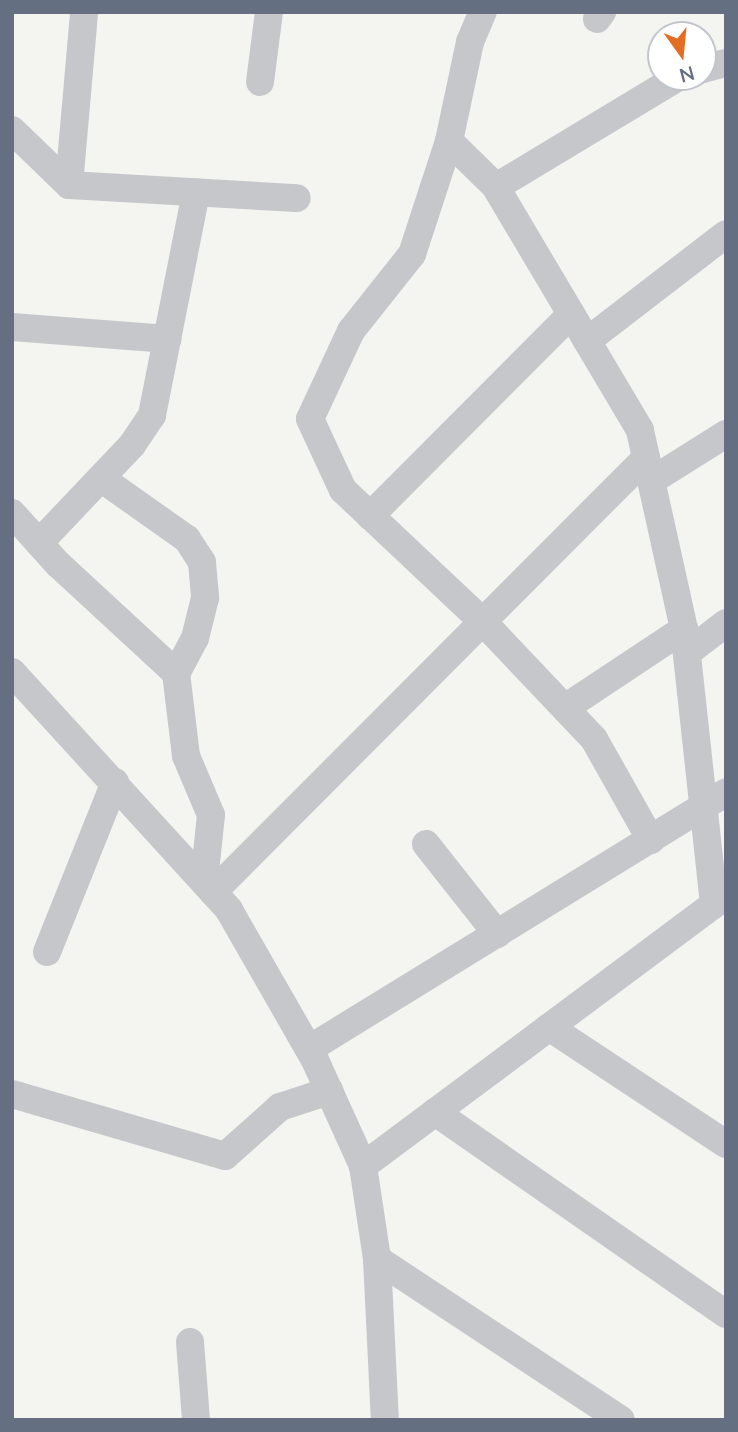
<!DOCTYPE html>
<html>
<head>
<meta charset="utf-8">
<style>
	body { margin:0 }
	#map { position:relative; width:738px; height:1432px; overflow:hidden; background:#f4f5f1; font-family:Lato,sans-serif }
	div>[style] { position:absolute }
	.minor>* { height:28px; margin:-14px; padding:0 14px; transform-origin:14px; border-radius:14px; background:#c5c7cb }
	span { translate:-50% -50%; white-space:nowrap; text-align:center; line-height:1.15; -webkit-text-stroke:7px #fff; paint-order:stroke }
	.frame { position:absolute; inset:0; border:14px solid #647082; pointer-events:none }
	.north { position:absolute; left:647px; top:21px; width:70px; height:70px; box-sizing:border-box; background:#fff; border:2px solid #c1c6cd; border-radius:50%; rotate:165deg; font-size:19px; font-weight:700; line-height:28px; text-align:center; color:#647082 }
	.north::after { content:''; display:block; margin:auto; width:24px; height:32px; background:#e36d22; clip-path:polygon(50% 0,100% 100%,50% 72%,0 100%) }
</style>
</head>
<body>
<div id="map">
	<div class="minor">
		<i style="left:597px;top:19px;width:9px;rotate:-54deg"></i>
		<i style="left:703px;top:69px;width:24px;rotate:-15deg"></i>
		<i style="left:260px;top:82px;width:71px;rotate:-82.7deg"></i>
		<i style="left:12px;top:130px;width:79px;rotate:44deg"></i>
		<i style="left:69px;top:185px;width:174px;rotate:-85deg"></i>
		<i style="left:449px;top:141px;width:119px;rotate:108.1deg"></i>
		<i style="left:412px;top:254px;width:98px;rotate:128.4deg"></i>
		<i style="left:351px;top:331px;width:97px;rotate:115deg"></i>
		<i style="left:310px;top:419px;width:78px;rotate:65.1deg"></i>
		<i style="left:343px;top:490px;width:194px;rotate:43.3deg"></i>
		<i style="left:484px;top:623px;width:160px;rotate:46.5deg"></i>
		<i style="left:594px;top:739px;width:116px;rotate:60.6deg"></i>
		<i style="left:69px;top:185px;width:228px;rotate:3.3deg"></i>
		<i style="left:496px;top:187px;width:213px;rotate:-31.1deg"></i>
		<i style="left:12px;top:327px;width:156px;rotate:4.4deg"></i>
		<i style="left:587px;top:341px;width:175px;rotate:-37.6deg"></i>
		<i style="left:102px;top:479px;width:104px;rotate:35.2deg"></i>
		<i style="left:187px;top:539px;width:27px;rotate:57deg"></i>
		<i style="left:202px;top:562px;width:36px;rotate:85deg"></i>
		<i style="left:205px;top:598px;width:41px;rotate:104deg"></i>
		<i style="left:195px;top:638px;width:40px;rotate:118deg"></i>
		<i style="left:651px;top:481px;width:89px;rotate:-32.1deg"></i>
		<i style="left:12px;top:513px;width:69px;rotate:48deg"></i>
		<i style="left:58px;top:564px;width:161px;rotate:42.7deg"></i>
		<i style="left:176px;top:673px;width:84px;rotate:83.1deg"></i>
		<i style="left:186px;top:756px;width:64px;rotate:67deg"></i>
		<i style="left:211px;top:815px;width:67px;rotate:96deg"></i>
		<i style="left:370px;top:516px;width:285px;rotate:-45.1deg"></i>
		<i style="left:39px;top:543px;width:135px;rotate:-46.5deg"></i>
		<i style="left:132px;top:445px;width:36px;rotate:-56deg"></i>
		<i style="left:152px;top:415px;width:227px;rotate:-78.8deg"></i>
		<i style="left:687px;top:653px;width:49px;rotate:-37.6deg"></i>
		<i style="left:12px;top:672px;width:322px;rotate:47.6deg"></i>
		<i style="left:229px;top:910px;width:173px;rotate:60.2deg"></i>
		<i style="left:315px;top:1060px;width:116px;rotate:65.6deg"></i>
		<i style="left:363px;top:1166px;width:94px;rotate:81.4deg"></i>
		<i style="left:377px;top:1259px;width:161px;rotate:87.2deg"></i>
		<i style="left:565px;top:708px;width:143px;rotate:-33.6deg"></i>
		<i style="left:426px;top:844px;width:115px;rotate:51.7deg"></i>
		<i style="left:213px;top:892px;width:613px;rotate:-45.07deg"></i>
		<i style="left:47px;top:952px;width:183px;rotate:-68.2deg"></i>
		<i style="left:549px;top:1027px;width:212px;rotate:33.5deg"></i>
		<i style="left:309px;top:1049px;width:490px;rotate:-31.6deg"></i>
		<i style="left:12px;top:1094px;width:222px;rotate:16.2deg"></i>
		<i style="left:225px;top:1156px;width:74px;rotate:-41.7deg"></i>
		<i style="left:280px;top:1107px;width:52px;rotate:-18.1deg"></i>
		<i style="left:435px;top:1112px;width:354px;rotate:34.8deg"></i>
		<i style="left:363px;top:1166px;width:438px;rotate:-36.7deg"></i>
		<i style="left:714px;top:904px;width:277px;rotate:-96.2deg"></i>
		<i style="left:684px;top:629px;width:204px;rotate:-102.5deg"></i>
		<i style="left:640px;top:430px;width:282px;rotate:-120.7deg"></i>
		<i style="left:496px;top:187px;width:66px;rotate:-135.6deg"></i>
		<i style="left:449px;top:141px;width:101px;rotate:-78deg"></i>
		<i style="left:470px;top:42px;width:33px;rotate:-67deg"></i>
		<i style="left:377px;top:1259px;width:292px;rotate:33.4deg"></i>
		<i style="left:190px;top:1342px;width:78px;rotate:85.6deg"></i>
	</div>
	<div class="frame"></div>
	<div class="north">N</div>
</div>
</body>
</html>
